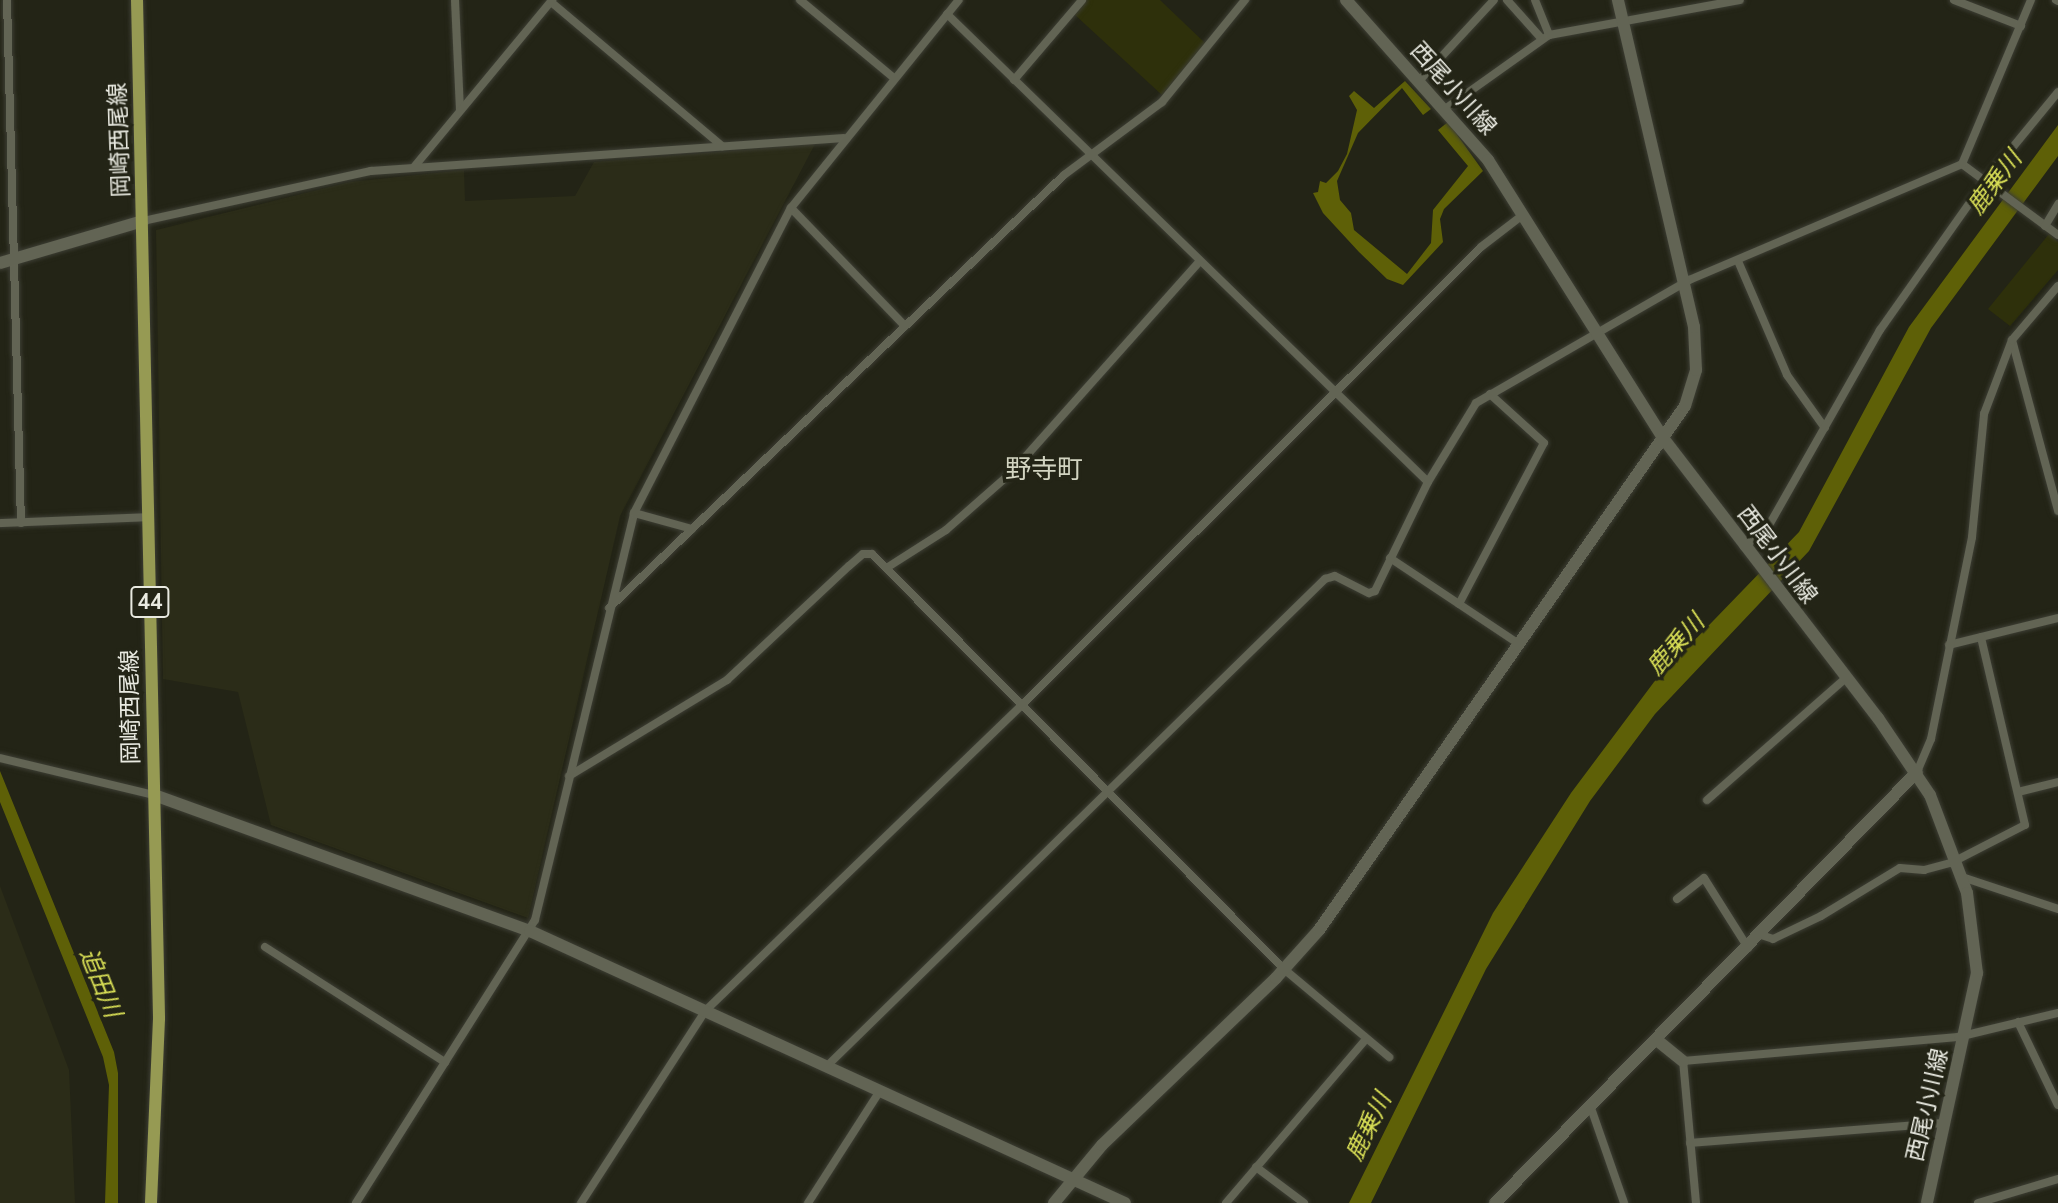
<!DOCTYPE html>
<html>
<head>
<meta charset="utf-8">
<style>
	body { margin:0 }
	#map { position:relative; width:2058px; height:1203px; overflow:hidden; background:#232416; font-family:"Nunito Sans","Noto Sans JP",sans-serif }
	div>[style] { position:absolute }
	.built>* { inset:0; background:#2b2c18 }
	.green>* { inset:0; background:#2e300b }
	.water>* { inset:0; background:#5e6007 }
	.roads { filter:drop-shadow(0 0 2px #3d3e34) drop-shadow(0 0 2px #3d3e34) }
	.street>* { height:8px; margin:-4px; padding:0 4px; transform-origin:4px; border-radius:4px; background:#626454 }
	.secondary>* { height:12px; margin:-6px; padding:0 6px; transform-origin:6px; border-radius:6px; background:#626454 }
	.primary>* { height:12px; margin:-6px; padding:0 6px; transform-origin:6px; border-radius:6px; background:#969a53 }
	span { translate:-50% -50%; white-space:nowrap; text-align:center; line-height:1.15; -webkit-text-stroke:7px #232416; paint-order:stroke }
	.shield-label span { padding:2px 5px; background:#232416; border:2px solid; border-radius:5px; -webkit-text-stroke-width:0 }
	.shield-label { font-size:21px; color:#e9eae1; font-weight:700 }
	.street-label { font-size:23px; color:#e9eae1 }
	.water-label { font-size:24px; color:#d8de55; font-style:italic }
	.quarter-label { font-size:26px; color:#d2d4c1 }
</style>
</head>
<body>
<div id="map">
	<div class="built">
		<i style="clip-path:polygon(815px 144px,620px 516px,528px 918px,271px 825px,238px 692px,163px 679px,156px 230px,350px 182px,464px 170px,465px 201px,575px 196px,594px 162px)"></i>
		<i style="clip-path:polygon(0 886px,69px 1070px,75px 1203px,0 1203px)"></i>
	</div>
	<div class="green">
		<i style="clip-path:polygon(1086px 0,1160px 0,1205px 43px,1162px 95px,1074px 14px)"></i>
		<i style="clip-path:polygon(2049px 234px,2058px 242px,2058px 270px,2010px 326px,1988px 309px)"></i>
	</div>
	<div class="water">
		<i style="clip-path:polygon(1405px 81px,1431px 109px,1423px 115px,1402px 88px,1358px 133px,1337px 181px,1340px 200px,1351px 213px,1354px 230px,1407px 274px,1431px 243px,1433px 210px,1468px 166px,1438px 130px,1448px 122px,1483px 171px,1444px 209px,1440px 219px,1443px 242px,1403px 285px,1387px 279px,1359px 252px,1323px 213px,1313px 193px,1318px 192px,1320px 181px,1326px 183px,1338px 171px,1347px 154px,1357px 110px,1349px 96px,1354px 91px,1374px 108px)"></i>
		<i style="clip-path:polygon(2058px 125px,2058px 156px,1931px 328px,1809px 551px,1655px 714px,1590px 801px,1486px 969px,1371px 1203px,1349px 1203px,1493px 913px,1571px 793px,1654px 682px,1799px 532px,1909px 327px)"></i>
		<i style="clip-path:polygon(0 771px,114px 1052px,118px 1073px,118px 1203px,105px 1203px,109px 1085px,103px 1057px,0 802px)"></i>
	</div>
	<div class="roads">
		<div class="street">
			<i style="left:7px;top:0;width:523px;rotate:88.47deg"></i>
			<i style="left:455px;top:0;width:110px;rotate:87.4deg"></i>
			<i style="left:800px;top:0;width:122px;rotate:39.7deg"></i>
			<i style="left:1507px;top:0;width:51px;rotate:48.2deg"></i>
			<i style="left:1535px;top:0;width:38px;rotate:68deg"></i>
			<i style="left:1954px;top:0;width:72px;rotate:21.2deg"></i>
			<i style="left:2056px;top:0;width:2px;rotate:27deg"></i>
			<i style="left:551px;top:2px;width:224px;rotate:40.1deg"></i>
			<i style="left:947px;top:14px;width:671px;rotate:44.22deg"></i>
			<i style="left:1014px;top:80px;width:105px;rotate:-49.6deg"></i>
			<i style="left:1419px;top:81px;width:110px;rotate:-47.2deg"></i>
			<i style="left:1445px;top:109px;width:128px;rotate:-35.4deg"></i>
			<i style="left:1549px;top:35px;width:194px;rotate:-10.4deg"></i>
			<i style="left:1962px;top:164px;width:119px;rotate:36.5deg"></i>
			<i style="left:414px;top:167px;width:217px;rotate:-50.4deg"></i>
			<i style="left:791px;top:208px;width:164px;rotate:46deg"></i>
			<i style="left:143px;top:221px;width:233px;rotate:-12.4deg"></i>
			<i style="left:371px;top:171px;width:474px;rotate:-4deg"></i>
			<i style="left:2045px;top:226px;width:26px;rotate:-59deg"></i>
			<i style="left:1738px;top:261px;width:124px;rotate:66.7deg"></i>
			<i style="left:1787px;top:375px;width:65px;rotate:54.4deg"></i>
			<i style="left:2012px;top:340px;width:177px;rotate:74.9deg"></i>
			<i style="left:634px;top:513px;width:60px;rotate:15.4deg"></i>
			<i style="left:0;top:523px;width:148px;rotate:-2.3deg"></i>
			<i style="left:1744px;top:547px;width:31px;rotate:-40deg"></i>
			<i style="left:1768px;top:527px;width:227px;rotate:-60.4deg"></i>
			<i style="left:1880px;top:330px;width:182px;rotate:-54.8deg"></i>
			<i style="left:1985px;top:181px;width:115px;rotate:-50.6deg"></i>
			<i style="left:1390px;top:558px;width:155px;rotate:33.7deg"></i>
			<i style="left:888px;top:567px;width:69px;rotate:-32.5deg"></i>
			<i style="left:946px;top:530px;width:86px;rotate:-41.2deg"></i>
			<i style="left:1011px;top:473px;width:284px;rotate:-48.3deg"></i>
			<i style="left:1459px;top:604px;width:182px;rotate:-62.2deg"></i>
			<i style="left:1544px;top:443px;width:73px;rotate:-137.8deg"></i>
			<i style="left:609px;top:608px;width:628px;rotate:-43.58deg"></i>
			<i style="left:1064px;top:175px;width:122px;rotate:-36.7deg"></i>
			<i style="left:1162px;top:102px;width:132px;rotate:-50.9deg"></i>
			<i style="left:1949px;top:645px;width:112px;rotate:-13.9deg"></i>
			<i style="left:0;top:758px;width:158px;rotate:13.5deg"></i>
			<i style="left:1917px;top:772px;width:36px;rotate:-67deg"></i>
			<i style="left:1931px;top:739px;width:206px;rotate:-78.5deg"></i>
			<i style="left:1972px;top:537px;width:124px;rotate:-84.4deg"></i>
			<i style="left:1984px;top:414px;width:79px;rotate:-69.3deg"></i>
			<i style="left:2012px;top:340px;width:71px;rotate:-49.6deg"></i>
			<i style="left:569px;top:776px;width:185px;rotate:-31.3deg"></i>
			<i style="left:727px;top:680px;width:167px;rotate:-43.1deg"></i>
			<i style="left:849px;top:566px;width:18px;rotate:-41deg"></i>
			<i style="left:863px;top:554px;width:9px"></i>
			<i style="left:872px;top:554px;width:586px;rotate:45.21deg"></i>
			<i style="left:1285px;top:970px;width:136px;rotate:39.9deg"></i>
			<i style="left:2018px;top:792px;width:41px;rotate:-14deg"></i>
			<i style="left:1707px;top:800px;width:185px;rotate:-41.3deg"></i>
			<i style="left:1962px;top:877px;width:101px;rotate:18.4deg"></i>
			<i style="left:1677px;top:899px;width:34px;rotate:-38deg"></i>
			<i style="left:1704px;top:878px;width:83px;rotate:57.8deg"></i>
			<i style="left:1761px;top:935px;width:13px;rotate:18deg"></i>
			<i style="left:1773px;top:939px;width:53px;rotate:-25.6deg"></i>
			<i style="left:1821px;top:916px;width:92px;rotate:-31.3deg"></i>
			<i style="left:1900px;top:868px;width:24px;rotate:5deg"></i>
			<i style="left:1924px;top:870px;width:28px;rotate:-15deg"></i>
			<i style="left:1951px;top:863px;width:83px;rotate:-27.2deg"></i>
			<i style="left:2025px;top:825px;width:193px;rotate:-103.2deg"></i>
			<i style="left:265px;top:947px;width:214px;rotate:32.6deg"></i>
			<i style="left:2018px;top:1022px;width:92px;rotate:64.3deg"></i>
			<i style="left:827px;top:1066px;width:697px;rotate:-44.36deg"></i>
			<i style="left:1325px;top:579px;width:10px;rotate:-17deg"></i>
			<i style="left:1335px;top:576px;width:38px;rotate:27deg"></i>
			<i style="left:1369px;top:593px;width:6px;rotate:-18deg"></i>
			<i style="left:1375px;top:591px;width:121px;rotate:-64.1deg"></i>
			<i style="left:1428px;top:482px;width:92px;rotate:-58.7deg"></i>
			<i style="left:1476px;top:403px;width:246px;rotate:-30deg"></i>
			<i style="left:1689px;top:280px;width:297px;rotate:-23deg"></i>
			<i style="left:1962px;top:164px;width:178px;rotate:-67.2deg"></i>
			<i style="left:1591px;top:1108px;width:101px;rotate:70.8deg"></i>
			<i style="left:1690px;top:1143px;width:256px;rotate:-4.5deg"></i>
			<i style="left:1256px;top:1167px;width:60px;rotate:36.9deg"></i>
			<i style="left:356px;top:1203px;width:335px;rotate:-57.7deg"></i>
			<i style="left:535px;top:920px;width:419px;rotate:-76.3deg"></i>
			<i style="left:634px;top:513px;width:343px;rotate:-62.8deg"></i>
			<i style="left:791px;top:208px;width:267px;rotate:-51.1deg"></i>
			<i style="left:581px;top:1203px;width:229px;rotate:-57.1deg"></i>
			<i style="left:705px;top:1011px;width:441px;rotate:-44deg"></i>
			<i style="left:1022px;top:705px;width:648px;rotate:-44.94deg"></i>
			<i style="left:1481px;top:247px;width:54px;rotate:-37.5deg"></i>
			<i style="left:808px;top:1203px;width:133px;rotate:-57.3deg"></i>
			<i style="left:1226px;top:1203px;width:216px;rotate:-49.5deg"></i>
			<i style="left:1696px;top:1203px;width:143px;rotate:-95.2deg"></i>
			<i style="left:1683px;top:1061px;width:276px;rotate:-5deg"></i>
			<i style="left:1958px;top:1037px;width:103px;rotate:-13.5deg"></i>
			<i style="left:1978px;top:1203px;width:84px;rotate:-16.7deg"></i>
		</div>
		<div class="secondary">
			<i style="left:1346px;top:0;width:214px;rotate:48.4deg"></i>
			<i style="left:1488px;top:160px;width:328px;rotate:57.8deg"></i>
			<i style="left:1663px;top:438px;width:353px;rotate:52.5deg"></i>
			<i style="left:1878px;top:718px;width:93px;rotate:56deg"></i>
			<i style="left:1930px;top:795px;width:105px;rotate:69.3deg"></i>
			<i style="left:1967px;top:893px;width:81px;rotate:82.9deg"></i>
			<i style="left:1977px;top:973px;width:235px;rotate:102.3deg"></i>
			<i style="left:0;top:263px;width:149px;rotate:-16.4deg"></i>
			<i style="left:154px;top:795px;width:400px;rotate:19.9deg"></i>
			<i style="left:530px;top:931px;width:654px;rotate:24.57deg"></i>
			<i style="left:1658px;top:1041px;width:32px;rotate:39deg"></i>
			<i style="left:1054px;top:1203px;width:75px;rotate:-50.4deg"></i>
			<i style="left:1102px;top:1145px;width:241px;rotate:-43.8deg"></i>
			<i style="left:1276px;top:978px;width:64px;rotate:-48.1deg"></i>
			<i style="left:1319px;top:930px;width:639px;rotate:-55.07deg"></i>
			<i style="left:1685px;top:406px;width:38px;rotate:-73deg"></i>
			<i style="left:1696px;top:370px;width:43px;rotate:-92.7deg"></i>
			<i style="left:1694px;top:327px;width:336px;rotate:-103.1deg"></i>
			<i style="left:1495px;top:1203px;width:603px;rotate:-45.6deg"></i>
		</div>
		<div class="primary">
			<i style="left:137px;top:0;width:1019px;rotate:88.76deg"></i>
			<i style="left:159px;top:1019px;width:184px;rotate:92.5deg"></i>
		</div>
	</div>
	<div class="shield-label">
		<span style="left:150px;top:602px">44</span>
	</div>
	<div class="street-label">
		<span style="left:1453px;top:89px;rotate:48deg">西尾小川線</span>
		<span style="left:120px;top:140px;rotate:-92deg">岡崎西尾線</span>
		<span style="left:1777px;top:555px;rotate:53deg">西尾小川線</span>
		<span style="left:131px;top:707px;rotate:-91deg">岡崎西尾線</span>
		<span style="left:1928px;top:1105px;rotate:-77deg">西尾小川線</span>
	</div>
	<div class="water-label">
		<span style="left:1995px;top:183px;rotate:-53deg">鹿乗川</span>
		<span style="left:1676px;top:645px;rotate:-48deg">鹿乗川</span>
		<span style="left:100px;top:983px;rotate:68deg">追田川</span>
		<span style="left:1369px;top:1127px;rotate:-64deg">鹿乗川</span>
	</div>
	<div class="quarter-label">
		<span style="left:1044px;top:470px">野寺町</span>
	</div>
</div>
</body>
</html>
